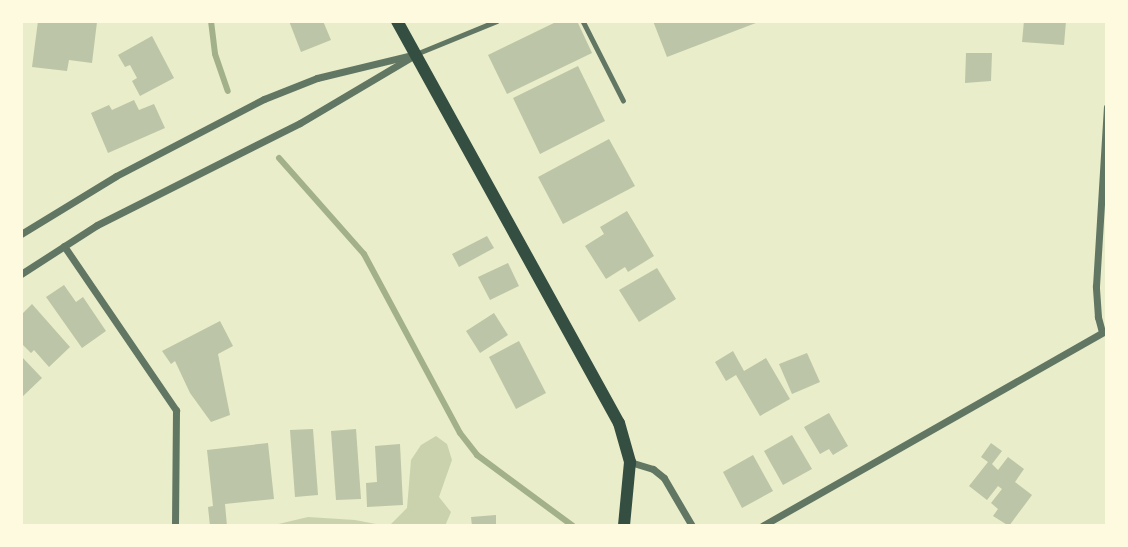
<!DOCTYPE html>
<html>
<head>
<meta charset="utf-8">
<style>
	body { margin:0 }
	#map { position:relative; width:1128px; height:547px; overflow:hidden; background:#e9edc9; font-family:"Nunito Sans",sans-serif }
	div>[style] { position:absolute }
	.green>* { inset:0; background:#cad2ad }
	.stream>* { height:6px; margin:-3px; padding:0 3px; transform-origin:3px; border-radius:3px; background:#a3b18a }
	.building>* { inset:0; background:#bcc5a7 }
	.service>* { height:4.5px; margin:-2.25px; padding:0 2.25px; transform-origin:2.25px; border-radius:2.25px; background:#617663 }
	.minor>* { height:7px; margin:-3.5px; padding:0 3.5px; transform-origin:3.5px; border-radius:3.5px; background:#617663 }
	.secondary>* { height:12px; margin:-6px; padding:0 6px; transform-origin:6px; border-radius:6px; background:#344e41 }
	span { translate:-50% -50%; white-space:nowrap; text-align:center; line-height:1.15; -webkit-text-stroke:5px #fefae0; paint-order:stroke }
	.frame { position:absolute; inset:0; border:23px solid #fefae0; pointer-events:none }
</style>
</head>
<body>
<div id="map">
	<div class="green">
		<i style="clip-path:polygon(436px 436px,447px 444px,452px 460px,439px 497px,451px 512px,445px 526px,389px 526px,407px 508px,411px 460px,421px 445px)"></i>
		<i style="clip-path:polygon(308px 517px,355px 520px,386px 526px,270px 526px)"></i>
	</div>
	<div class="stream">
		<i style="left:211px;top:21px;width:33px;rotate:83deg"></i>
		<i style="left:215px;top:54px;width:39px;rotate:71deg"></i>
		<i style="left:279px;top:158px;width:128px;rotate:48.5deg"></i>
		<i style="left:364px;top:254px;width:203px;rotate:61.8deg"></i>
		<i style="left:460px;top:433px;width:28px;rotate:52deg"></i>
		<i style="left:477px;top:455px;width:119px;rotate:36.5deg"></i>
	</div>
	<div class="building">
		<i style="clip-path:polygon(38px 21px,97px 22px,92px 63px,69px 60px,67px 71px,32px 67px)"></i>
		<i style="clip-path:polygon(289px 21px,323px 21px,331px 40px,301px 52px)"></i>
		<i style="clip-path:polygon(558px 21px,577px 21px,592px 53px,507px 94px,488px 55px)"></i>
		<i style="clip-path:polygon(653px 21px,761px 21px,667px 57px)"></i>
		<i style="clip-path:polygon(1024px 21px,1066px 21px,1064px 45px,1022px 42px)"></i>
		<i style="clip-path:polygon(152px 36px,174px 78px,140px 96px,132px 81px,137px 78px,130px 65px,125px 67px,118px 55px)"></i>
		<i style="clip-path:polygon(966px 53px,992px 53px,991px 81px,965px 83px)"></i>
		<i style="clip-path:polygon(578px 66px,605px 121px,540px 154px,513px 98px)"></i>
		<i style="clip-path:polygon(134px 100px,139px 110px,154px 104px,165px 128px,108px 153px,91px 113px,109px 105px,112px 110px)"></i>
		<i style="clip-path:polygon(609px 139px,635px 186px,563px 224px,538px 177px)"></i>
		<i style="clip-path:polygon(627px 211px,654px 256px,628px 272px,625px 267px,606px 279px,585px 246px,604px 234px,600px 227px)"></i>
		<i style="clip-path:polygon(487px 236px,494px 248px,459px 267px,452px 254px)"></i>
		<i style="clip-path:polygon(508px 263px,519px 286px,490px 300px,478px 277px)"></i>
		<i style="clip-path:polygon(657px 268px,676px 299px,639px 322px,619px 290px)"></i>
		<i style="clip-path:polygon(64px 285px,76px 302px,83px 297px,106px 331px,82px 348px,46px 297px)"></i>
		<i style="clip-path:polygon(32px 304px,70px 347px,49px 367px,34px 350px,31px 353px,21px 343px,21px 315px)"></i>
		<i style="clip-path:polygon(494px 313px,508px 335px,480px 353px,466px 331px)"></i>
		<i style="clip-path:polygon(220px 321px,233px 346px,218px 354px,230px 415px,211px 422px,190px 393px,175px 361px,171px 364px,162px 351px)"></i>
		<i style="clip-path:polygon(519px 341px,546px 393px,516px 409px,489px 357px)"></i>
		<i style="clip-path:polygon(733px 351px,744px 371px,766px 358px,790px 399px,760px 416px,736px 375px,726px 381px,715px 362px)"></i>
		<i style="clip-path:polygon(807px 353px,820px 382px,792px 394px,779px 364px)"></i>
		<i style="clip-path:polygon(21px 356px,42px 378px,21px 398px)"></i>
		<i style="clip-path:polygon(829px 413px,848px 446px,833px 455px,829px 449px,820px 454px,804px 427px)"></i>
		<i style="clip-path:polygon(313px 429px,318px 495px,295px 497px,290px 430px)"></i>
		<i style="clip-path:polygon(356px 429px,361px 499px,336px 500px,331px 431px)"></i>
		<i style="clip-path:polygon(792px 435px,812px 469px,783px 485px,764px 451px)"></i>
		<i style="clip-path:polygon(268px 443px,274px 499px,225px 504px,227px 526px,210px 526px,208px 507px,213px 506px,207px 450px)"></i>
		<i style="clip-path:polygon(991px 443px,1002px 451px,992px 464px,998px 470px,1008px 457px,1024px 469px,1015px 482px,1032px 495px,1009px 526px,993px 516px,998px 509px,991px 503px,1002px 489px,998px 486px,987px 500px,969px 486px,988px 462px,981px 457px)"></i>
		<i style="clip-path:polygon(400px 444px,403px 505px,367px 507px,366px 483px,377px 482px,375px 446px)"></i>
		<i style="clip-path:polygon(753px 455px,773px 491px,742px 508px,723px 472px)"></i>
		<i style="clip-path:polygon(496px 515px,496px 526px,472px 526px,471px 517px)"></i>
	</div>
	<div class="service">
		<i style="left:583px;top:21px;width:89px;rotate:63.1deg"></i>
		<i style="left:416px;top:54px;width:87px;rotate:-22.2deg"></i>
	</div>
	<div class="minor">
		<i style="left:21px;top:234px;width:111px;rotate:-31.4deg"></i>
		<i style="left:116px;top:176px;width:167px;rotate:-27.5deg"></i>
		<i style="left:264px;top:99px;width:57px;rotate:-21.6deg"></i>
		<i style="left:317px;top:78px;width:94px;rotate:-13.6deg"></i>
		<i style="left:64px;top:246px;width:199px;rotate:55.7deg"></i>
		<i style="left:176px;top:410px;width:116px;rotate:90.5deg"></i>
		<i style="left:21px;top:274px;width:90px;rotate:-32.8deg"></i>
		<i style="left:97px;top:225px;width:227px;rotate:-26.7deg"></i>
		<i style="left:300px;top:123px;width:134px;rotate:-30.6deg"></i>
		<i style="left:1102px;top:332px;width:16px;rotate:-105deg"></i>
		<i style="left:1098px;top:317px;width:31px;rotate:-94deg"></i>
		<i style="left:1096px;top:286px;width:179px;rotate:-86.5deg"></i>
		<i style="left:630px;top:462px;width:24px;rotate:17deg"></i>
		<i style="left:653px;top:469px;width:14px;rotate:39deg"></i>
		<i style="left:664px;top:478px;width:56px;rotate:59.7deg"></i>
		<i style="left:762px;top:526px;width:397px;rotate:-29.6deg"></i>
	</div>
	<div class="secondary">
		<i style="left:397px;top:21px;width:459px;rotate:61.1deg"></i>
		<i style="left:619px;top:423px;width:41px;rotate:74.2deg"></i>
		<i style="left:630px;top:462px;width:64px;rotate:95.4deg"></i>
	</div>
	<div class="frame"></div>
</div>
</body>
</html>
